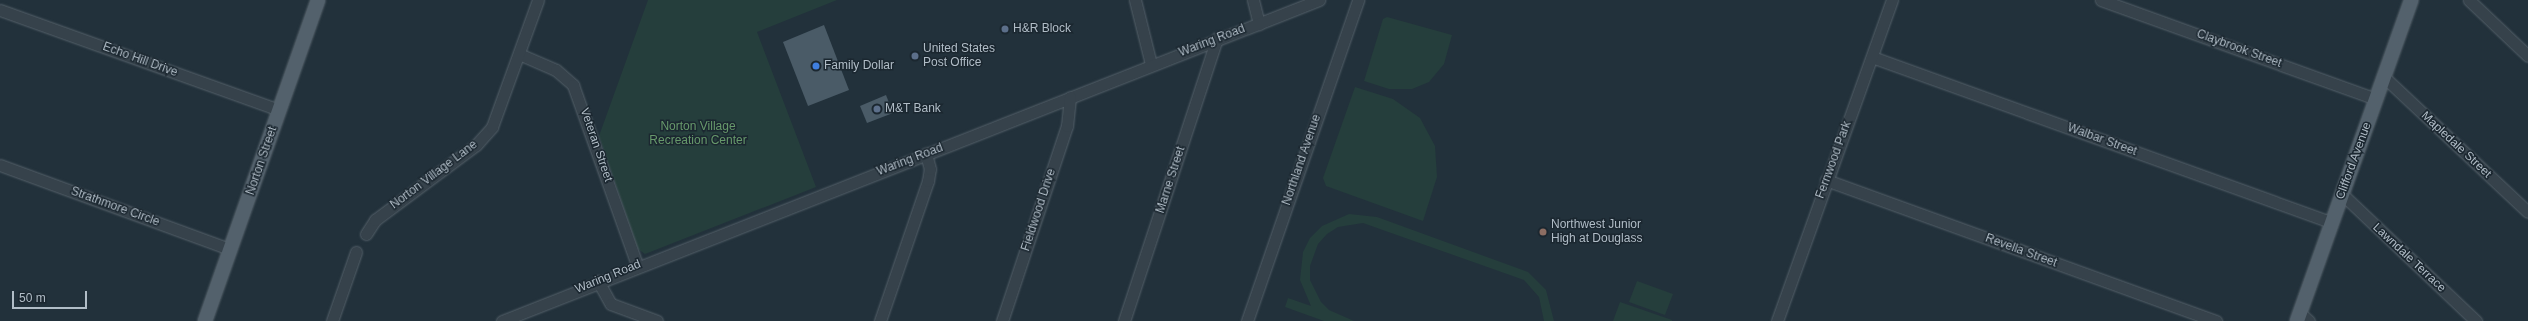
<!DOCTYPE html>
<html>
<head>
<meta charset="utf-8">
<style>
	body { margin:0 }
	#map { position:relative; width:2528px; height:321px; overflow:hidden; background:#22313b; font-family:Arial,sans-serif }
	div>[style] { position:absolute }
	.green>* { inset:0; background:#253e3c }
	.building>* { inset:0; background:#4a5b67 }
	.roads { filter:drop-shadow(0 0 1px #546069) drop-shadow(0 0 1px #546069) }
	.minor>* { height:11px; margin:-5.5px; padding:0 5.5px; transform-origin:5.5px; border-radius:5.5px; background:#36424b }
	.major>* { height:14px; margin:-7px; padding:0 7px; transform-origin:7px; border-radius:7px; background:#53616c }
	.dots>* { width:11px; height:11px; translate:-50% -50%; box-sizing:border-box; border:2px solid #1b2730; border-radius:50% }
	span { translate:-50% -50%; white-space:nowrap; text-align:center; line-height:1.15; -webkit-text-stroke:3px #1b2730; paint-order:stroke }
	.poi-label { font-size:12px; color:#b1bdc7 }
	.left { translate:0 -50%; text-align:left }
	.street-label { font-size:12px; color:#b1bdc7 }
	.park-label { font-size:12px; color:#67996b }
	.scale { position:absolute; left:12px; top:291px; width:75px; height:18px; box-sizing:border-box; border:2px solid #b1bdc7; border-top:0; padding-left:5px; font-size:12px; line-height:14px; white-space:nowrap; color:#b1bdc7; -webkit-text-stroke:3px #1b2730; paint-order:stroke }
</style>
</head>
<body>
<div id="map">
	<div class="green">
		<i style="clip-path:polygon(648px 0,837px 0,757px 32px,816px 187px,645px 254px,638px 249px,599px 136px)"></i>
		<i style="clip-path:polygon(1387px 17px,1452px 35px,1444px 64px,1429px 82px,1412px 89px,1389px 89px,1364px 81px,1383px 19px)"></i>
		<i style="clip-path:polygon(1355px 87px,1393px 99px,1420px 118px,1435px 146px,1437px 177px,1423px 221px,1326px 186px,1323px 178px)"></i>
		<i style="clip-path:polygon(1349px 214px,1377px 217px,1528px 272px,1546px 290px,1554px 321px,1544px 321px,1539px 297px,1524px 280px,1363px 223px,1338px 227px,1327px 234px,1318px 244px,1310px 266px,1310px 280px,1321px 302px,1329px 310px,1354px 321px,1324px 321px,1285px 307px,1288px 298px,1311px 306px,1300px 280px,1303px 252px,1310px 238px,1322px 226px)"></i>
		<i style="clip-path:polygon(1637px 281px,1673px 294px,1665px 315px,1629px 302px)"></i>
		<i style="clip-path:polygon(1620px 302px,1672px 320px,1672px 321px,1613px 321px)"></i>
	</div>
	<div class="building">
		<i style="clip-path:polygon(824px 25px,849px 90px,808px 106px,783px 42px)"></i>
		<i style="clip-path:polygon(886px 95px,893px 113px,867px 123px,860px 106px)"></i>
	</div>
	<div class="roads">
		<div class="minor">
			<i style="left:1135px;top:0;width:66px;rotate:76deg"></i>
			<i style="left:1253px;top:0;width:25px;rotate:76deg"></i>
			<i style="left:2101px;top:0;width:292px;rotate:19.8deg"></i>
			<i style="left:2469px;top:0;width:81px;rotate:43.5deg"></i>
			<i style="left:0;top:10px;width:296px;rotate:19.7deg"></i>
			<i style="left:519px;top:54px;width:40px;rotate:23.4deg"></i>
			<i style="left:556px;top:70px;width:23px;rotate:41deg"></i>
			<i style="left:573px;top:85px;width:191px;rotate:70.4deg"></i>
			<i style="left:1872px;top:57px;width:489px;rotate:19.8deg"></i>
			<i style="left:2384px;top:77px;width:197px;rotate:43.2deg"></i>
			<i style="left:0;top:165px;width:245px;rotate:20.1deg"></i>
			<i style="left:1826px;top:180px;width:415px;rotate:19.9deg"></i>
			<i style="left:2342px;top:194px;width:185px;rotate:43.5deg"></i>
			<i style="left:366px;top:234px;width:17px;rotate:-57deg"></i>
			<i style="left:375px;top:220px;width:126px;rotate:-36.6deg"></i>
			<i style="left:476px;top:145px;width:24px;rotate:-48deg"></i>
			<i style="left:492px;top:127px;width:135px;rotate:-70.1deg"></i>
			<i style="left:598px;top:281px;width:26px;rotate:61deg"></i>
			<i style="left:611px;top:304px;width:49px;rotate:20.3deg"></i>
			<i style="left:2300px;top:313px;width:12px;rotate:42deg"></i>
			<i style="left:332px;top:321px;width:73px;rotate:-70.8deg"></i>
			<i style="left:502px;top:321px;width:878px;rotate:-21.45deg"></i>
			<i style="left:880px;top:321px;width:148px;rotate:-71.1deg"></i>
			<i style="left:928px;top:181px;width:12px;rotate:-81deg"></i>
			<i style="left:930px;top:169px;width:16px;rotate:-105deg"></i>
			<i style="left:1002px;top:321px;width:206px;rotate:-71.6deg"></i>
			<i style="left:1067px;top:126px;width:29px;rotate:-84deg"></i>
			<i style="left:1124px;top:321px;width:298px;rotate:-71.8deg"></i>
			<i style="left:1247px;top:321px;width:340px;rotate:-70.9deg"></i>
			<i style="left:1777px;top:321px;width:341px;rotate:-70.3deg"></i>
		</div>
		<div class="major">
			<i style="left:205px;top:321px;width:340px;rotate:-70.6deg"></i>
			<i style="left:2297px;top:321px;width:341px;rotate:-70.4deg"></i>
		</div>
	</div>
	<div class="dots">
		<i style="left:1005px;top:29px;background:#5c6f8a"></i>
		<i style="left:915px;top:56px;background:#5c6f8a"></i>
		<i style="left:816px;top:66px;background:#3f7fe0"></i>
		<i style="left:877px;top:109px;background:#5c6f8a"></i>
		<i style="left:1543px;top:232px;background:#8d6e63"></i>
	</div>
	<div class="poi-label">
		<span class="left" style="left:1013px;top:29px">H&amp;R Block</span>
		<span class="left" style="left:923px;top:56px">United States<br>Post Office</span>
		<span class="left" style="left:824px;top:66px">Family Dollar</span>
		<span class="left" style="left:885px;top:109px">M&amp;T Bank</span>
		<span class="left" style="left:1551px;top:232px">Northwest Junior<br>High at Douglass</span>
	</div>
	<div class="street-label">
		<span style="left:1212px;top:41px;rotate:-21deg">Waring Road</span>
		<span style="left:2239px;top:49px;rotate:20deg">Claybrook Street</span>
		<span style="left:140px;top:60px;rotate:20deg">Echo Hill Drive</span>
		<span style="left:2102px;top:140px;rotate:20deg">Walbar Street</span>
		<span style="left:596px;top:145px;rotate:71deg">Veteran Street</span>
		<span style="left:2456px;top:145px;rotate:43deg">Mapledale Street</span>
		<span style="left:910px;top:160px;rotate:-21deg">Waring Road</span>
		<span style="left:1302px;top:160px;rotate:-71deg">Northland Avenue</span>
		<span style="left:1834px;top:160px;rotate:-70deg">Fernwood Park</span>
		<span style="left:262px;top:161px;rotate:-71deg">Norton Street</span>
		<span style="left:2354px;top:161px;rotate:-70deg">Clifford Avenue</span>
		<span style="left:434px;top:175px;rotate:-37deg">Norton Village Lane</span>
		<span style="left:1171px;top:180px;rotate:-72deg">Marne Street</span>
		<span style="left:115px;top:207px;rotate:20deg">Strathmore Circle</span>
		<span style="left:1039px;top:210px;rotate:-72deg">Fieldwood Drive</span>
		<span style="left:2021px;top:251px;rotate:20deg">Revella Street</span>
		<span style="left:2409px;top:258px;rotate:43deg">Lawndale Terrace</span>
		<span style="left:608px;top:277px;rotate:-22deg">Waring Road</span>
	</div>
	<div class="park-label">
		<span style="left:698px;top:134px">Norton Village<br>Recreation Center</span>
	</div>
	<div class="scale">50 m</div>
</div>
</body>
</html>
